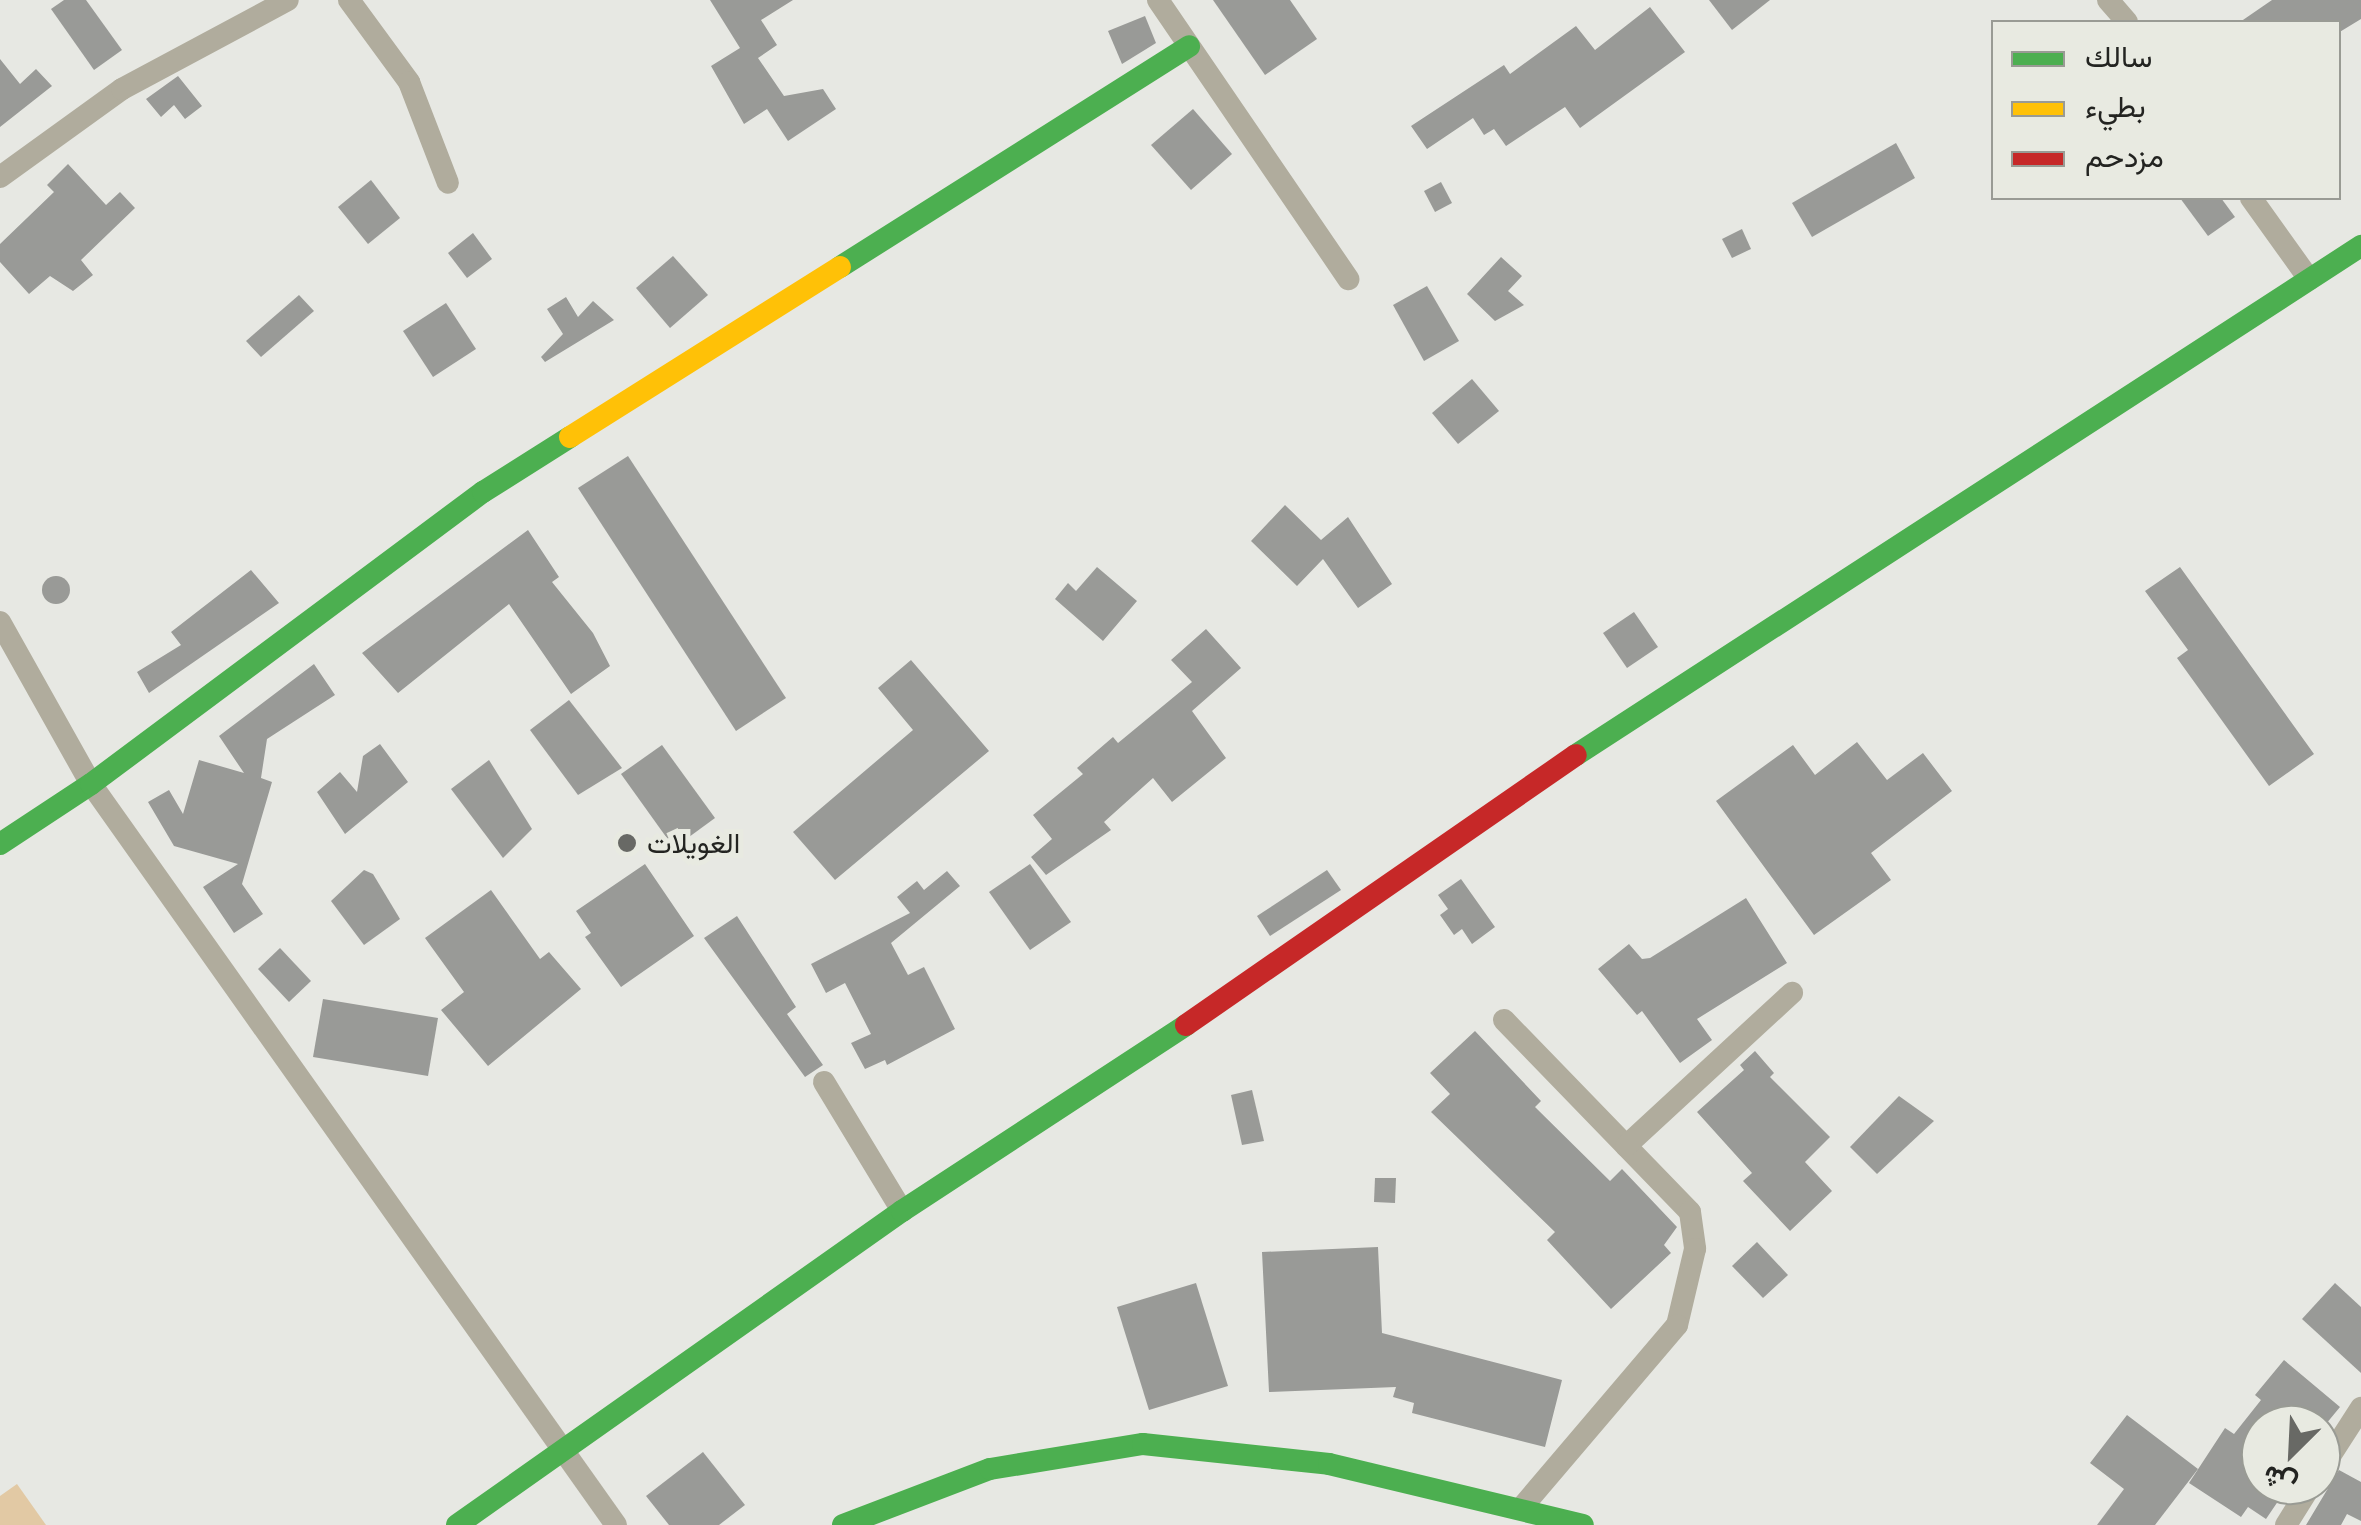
<!DOCTYPE html>
<html>
<head>
<meta charset="utf-8">
<style>
	body { margin:0 }
	#map { position:relative; width:2361px; height:1525px; overflow:hidden; background:#e7e8e3; font-family:"Archivo Narrow",Vazirmatn,sans-serif }
	div>[style] { position:absolute }
	.green>* { inset:0; background:#e2c9a4 }
	.building>* { inset:0; background:#999a97 }
	.round { border-radius:50% }
	.street>* { height:22px; margin:-11px; padding:0 11px; transform-origin:11px; border-radius:11px; background:#b0ac9d }
	.fast>* { height:22px; margin:-11px; padding:0 11px; transform-origin:11px; border-radius:11px; background:#4caf50 }
	.slow>* { height:22px; margin:-11px; padding:0 11px; transform-origin:11px; border-radius:11px; background:#ffc107 }
	.jam>* { height:22px; margin:-11px; padding:0 11px; transform-origin:11px; border-radius:11px; background:#c62828 }
	.dots>* { width:28px; height:28px; translate:-50% -50%; box-sizing:border-box; border:5px solid #e8eae1; border-radius:50% }
	span { translate:-50% -50%; white-space:nowrap; text-align:center; line-height:1.15; -webkit-text-stroke:10px #e8eae1; paint-order:stroke }
	.poi-label { font-size:28px; color:#232421 }
	.left { translate:0 -50%; text-align:left }
	.legend { position:absolute; left:1991px; top:20px; width:350px; height:180px; box-sizing:border-box; background:#e8eae1; border:2px solid #999b94; margin:0; padding:12px 18px; list-style:none; font-size:30px; color:#232421 }
	.legend li { display:flex; align-items:center; gap:20px; height:50px }
	.legend b { width:50px; border:2px solid #999b94 }
	.north { position:absolute; left:2241px; top:1405px; width:100px; height:100px; box-sizing:border-box; background:#e8eae1; border:2px solid #999b94; border-radius:50%; rotate:204deg; font-size:28px; font-weight:700; line-height:40px; text-align:center; color:#232421 }
	.north::after { content:''; display:block; margin:auto; width:35px; height:45px; background:#686965; clip-path:polygon(50% 0,100% 100%,50% 72%,0 100%) }
</style>
</head>
<body>
<div id="map">
	<div class="green">
		<i style="clip-path:polygon(17px 1484px,46px 1525px,0 1525px,0 1496px)"></i>
	</div>
	<div class="building">
		<i style="clip-path:polygon(64px 0,86px 0,122px 50px,94px 70px,51px 9px)"></i>
		<i style="clip-path:polygon(710px 0,793px 0,761px 20px,777px 45px,758px 58px,784px 96px,823px 89px,836px 109px,788px 141px,767px 109px,744px 124px,711px 66px,740px 48px)"></i>
		<i style="clip-path:polygon(1213px 0,1290px 0,1317px 39px,1265px 75px)"></i>
		<i style="clip-path:polygon(1709px 0,1770px 0,1732px 30px)"></i>
		<i style="clip-path:polygon(2272px 0,2361px 0,2361px 19px,2338px 33px,2338px 22px,2240px 22px)"></i>
		<i style="clip-path:polygon(1650px 7px,1685px 52px,1580px 128px,1565px 107px,1506px 146px,1494px 129px,1484px 135px,1473px 118px,1427px 149px,1411px 126px,1504px 65px,1510px 74px,1576px 26px,1595px 50px)"></i>
		<i style="clip-path:polygon(1145px 16px,1156px 43px,1122px 64px,1108px 31px)"></i>
		<i style="clip-path:polygon(0 59px,20px 84px,36px 69px,52px 86px,0 127px)"></i>
		<i style="clip-path:polygon(178px 76px,202px 106px,185px 119px,174px 105px,161px 117px,146px 99px)"></i>
		<i style="clip-path:polygon(1193px 109px,1232px 154px,1191px 190px,1151px 145px)"></i>
		<i style="clip-path:polygon(1896px 143px,1915px 178px,1812px 237px,1792px 203px)"></i>
		<i style="clip-path:polygon(68px 164px,106px 205px,120px 192px,135px 208px,81px 260px,93px 275px,73px 291px,50px 276px,29px 294px,0 262px,0 244px,54px 192px,47px 185px)"></i>
		<i style="clip-path:polygon(371px 180px,400px 218px,368px 244px,338px 207px)"></i>
		<i style="clip-path:polygon(1441px 182px,1452px 203px,1435px 212px,1424px 191px)"></i>
		<i style="clip-path:polygon(2180px 198px,2221px 198px,2235px 217px,2208px 236px)"></i>
		<i style="clip-path:polygon(1742px 229px,1751px 249px,1732px 258px,1722px 239px)"></i>
		<i style="clip-path:polygon(473px 233px,492px 259px,467px 278px,448px 253px)"></i>
		<i style="clip-path:polygon(673px 256px,708px 295px,670px 328px,636px 288px)"></i>
		<i style="clip-path:polygon(1501px 257px,1522px 276px,1508px 291px,1524px 305px,1495px 321px,1467px 294px)"></i>
		<i style="clip-path:polygon(1427px 286px,1459px 341px,1424px 361px,1393px 305px)"></i>
		<i style="clip-path:polygon(299px 295px,314px 311px,261px 357px,246px 341px)"></i>
		<i style="clip-path:polygon(566px 297px,578px 317px,593px 301px,614px 320px,545px 362px,541px 357px,563px 334px,547px 309px)"></i>
		<i style="clip-path:polygon(446px 303px,476px 349px,433px 377px,403px 331px)"></i>
		<i style="clip-path:polygon(1472px 379px,1499px 411px,1458px 444px,1432px 413px)"></i>
		<i style="clip-path:polygon(628px 456px,786px 698px,736px 731px,578px 488px)"></i>
		<i style="clip-path:polygon(1285px 505px,1321px 540px,1348px 517px,1392px 584px,1358px 608px,1323px 559px,1297px 586px,1251px 541px)"></i>
		<i style="clip-path:polygon(528px 530px,559px 577px,552px 582px,593px 633px,610px 666px,571px 694px,509px 604px,398px 693px,362px 653px)"></i>
		<i style="clip-path:polygon(1097px 567px,1137px 601px,1103px 641px,1055px 599px,1068px 583px,1076px 591px)"></i>
		<i style="clip-path:polygon(2180px 567px,2314px 754px,2269px 786px,2177px 658px,2188px 650px,2145px 591px)"></i>
		<i style="clip-path:polygon(251px 570px,279px 603px,149px 693px,137px 672px,181px 645px,171px 632px)"></i>
		<i class="round" style="left:42px;top:576px;width:28px;height:28px"></i>
		<i style="clip-path:polygon(1634px 612px,1658px 647px,1627px 668px,1603px 633px)"></i>
		<i style="clip-path:polygon(1206px 629px,1241px 668px,1192px 711px,1226px 758px,1172px 802px,1153px 778px,1104px 822px,1111px 830px,1046px 875px,1031px 857px,1052px 839px,1033px 815px,1083px 774px,1077px 768px,1113px 737px,1118px 743px,1192px 682px,1171px 660px)"></i>
		<i style="clip-path:polygon(911px 660px,989px 751px,835px 880px,793px 832px,913px 730px,878px 688px)"></i>
		<i style="clip-path:polygon(314px 664px,335px 695px,267px 739px,261px 778px,272px 782px,242px 884px,263px 914px,234px 933px,203px 887px,238px 864px,174px 846px,148px 802px,169px 790px,183px 814px,199px 760px,244px 773px,219px 736px)"></i>
		<i style="clip-path:polygon(569px 700px,622px 768px,578px 795px,530px 730px)"></i>
		<i style="clip-path:polygon(1857px 742px,1887px 780px,1923px 753px,1952px 791px,1871px 853px,1891px 880px,1814px 935px,1716px 801px,1793px 745px,1815px 775px)"></i>
		<i style="clip-path:polygon(380px 744px,408px 782px,345px 834px,317px 792px,340px 772px,357px 792px,363px 756px)"></i>
		<i style="clip-path:polygon(662px 745px,715px 818px,674px 848px,621px 774px)"></i>
		<i style="clip-path:polygon(489px 760px,532px 829px,503px 858px,451px 789px)"></i>
		<i style="clip-path:polygon(645px 864px,694px 936px,621px 987px,585px 937px,591px 933px,576px 911px)"></i>
		<i style="clip-path:polygon(1030px 864px,1071px 922px,1030px 950px,989px 892px)"></i>
		<i style="clip-path:polygon(364px 870px,373px 874px,400px 919px,364px 945px,331px 901px)"></i>
		<i style="clip-path:polygon(1327px 870px,1341px 890px,1270px 936px,1257px 916px)"></i>
		<i style="clip-path:polygon(947px 871px,960px 886px,891px 943px,908px 975px,924px 967px,955px 1029px,887px 1065px,885px 1060px,865px 1069px,851px 1043px,871px 1034px,845px 983px,826px 993px,811px 964px,910px 913px,897px 897px,917px 881px,924px 890px)"></i>
		<i style="clip-path:polygon(1461px 879px,1495px 927px,1472px 944px,1462px 929px,1454px 935px,1440px 915px,1448px 909px,1438px 895px)"></i>
		<i style="clip-path:polygon(491px 890px,540px 959px,549px 952px,581px 989px,488px 1066px,441px 1010px,464px 992px,425px 938px)"></i>
		<i style="clip-path:polygon(1746px 898px,1787px 963px,1697px 1019px,1712px 1040px,1680px 1063px,1642px 1011px,1637px 1015px,1598px 969px,1629px 944px,1642px 959px,1650px 958px)"></i>
		<i style="clip-path:polygon(737px 916px,796px 1007px,787px 1014px,823px 1065px,805px 1077px,704px 938px)"></i>
		<i style="clip-path:polygon(280px 948px,311px 981px,289px 1002px,258px 969px)"></i>
		<i style="clip-path:polygon(323px 999px,438px 1018px,428px 1076px,313px 1057px)"></i>
		<i style="clip-path:polygon(1475px 1031px,1541px 1101px,1535px 1107px,1610px 1181px,1622px 1169px,1677px 1227px,1664px 1245px,1671px 1253px,1611px 1309px,1547px 1240px,1555px 1232px,1431px 1112px,1450px 1094px,1430px 1073px)"></i>
		<i style="clip-path:polygon(1755px 1051px,1774px 1073px,1770px 1077px,1830px 1137px,1805px 1162px,1832px 1191px,1790px 1231px,1743px 1181px,1752px 1173px,1697px 1112px,1744px 1070px,1740px 1065px)"></i>
		<i style="clip-path:polygon(1252px 1090px,1264px 1141px,1242px 1145px,1231px 1095px)"></i>
		<i style="clip-path:polygon(1899px 1096px,1934px 1121px,1877px 1174px,1850px 1147px)"></i>
		<i style="clip-path:polygon(1375px 1178px,1396px 1178px,1395px 1203px,1374px 1202px)"></i>
		<i style="clip-path:polygon(1757px 1242px,1788px 1275px,1763px 1298px,1732px 1266px)"></i>
		<i style="clip-path:polygon(1378px 1247px,1382px 1333px,1562px 1380px,1545px 1447px,1412px 1413px,1414px 1403px,1393px 1397px,1396px 1387px,1269px 1392px,1262px 1252px)"></i>
		<i style="clip-path:polygon(1196px 1283px,1228px 1386px,1149px 1410px,1117px 1307px)"></i>
		<i style="clip-path:polygon(2335px 1283px,2361px 1307px,2361px 1373px,2302px 1319px)"></i>
		<i style="clip-path:polygon(2284px 1360px,2340px 1407px,2321px 1430px,2296px 1415px,2287px 1425px,2261px 1425px,2261px 1485px,2289px 1485px,2266px 1519px,2248px 1507px,2241px 1517px,2189px 1483px,2225px 1428px,2234px 1434px,2261px 1400px,2255px 1395px)"></i>
		<i style="clip-path:polygon(2127px 1415px,2198px 1469px,2155px 1525px,2097px 1525px,2124px 1489px,2090px 1463px)"></i>
		<i style="clip-path:polygon(703px 1452px,745px 1505px,719px 1525px,669px 1525px,646px 1496px)"></i>
		<i style="clip-path:polygon(2339px 1470px,2361px 1482px,2361px 1521px,2347px 1514px,2341px 1525px,2306px 1525px)"></i>
	</div>
	<div class="street">
		<i style="left:349px;top:0;width:102px;rotate:53.8deg"></i>
		<i style="left:409px;top:82px;width:108px;rotate:68.9deg"></i>
		<i style="left:1158px;top:0;width:338px;rotate:55.7deg"></i>
		<i style="left:2108px;top:0;width:29px;rotate:49deg"></i>
		<i style="left:0;top:177px;width:150px;rotate:-35.8deg"></i>
		<i style="left:122px;top:89px;width:188px;rotate:-28.2deg"></i>
		<i style="left:2251px;top:198px;width:100px;rotate:54.4deg"></i>
		<i style="left:0;top:622px;width:186px;rotate:60.7deg"></i>
		<i style="left:91px;top:784px;width:908px;rotate:54.68deg"></i>
		<i style="left:1504px;top:1020px;width:267px;rotate:45.9deg"></i>
		<i style="left:1690px;top:1212px;width:37px;rotate:82deg"></i>
		<i style="left:1695px;top:1249px;width:78px;rotate:103.3deg"></i>
		<i style="left:1677px;top:1325px;width:240px;rotate:130.4deg"></i>
		<i style="left:824px;top:1082px;width:151px;rotate:58.8deg"></i>
		<i style="left:1626px;top:1146px;width:226px;rotate:-42.7deg"></i>
		<i style="left:2321px;top:1470px;width:74px;rotate:-57.2deg"></i>
		<i style="left:2286px;top:1525px;width:47px;rotate:-58deg"></i>
	</div>
	<div class="fast">
		<i style="left:840px;top:267px;width:413px;rotate:-32.3deg"></i>
		<i style="left:1576px;top:755px;width:936px;rotate:-32.96deg"></i>
		<i style="left:0;top:844px;width:109px;rotate:-33.4deg"></i>
		<i style="left:91px;top:784px;width:489px;rotate:-36.7deg"></i>
		<i style="left:483px;top:492px;width:103px;rotate:-32.3deg"></i>
		<i style="left:457px;top:1525px;width:545px;rotate:-35.21deg"></i>
		<i style="left:902px;top:1211px;width:339px;rotate:-33.2deg"></i>
		<i style="left:843px;top:1525px;width:157px;rotate:-20.9deg"></i>
		<i style="left:990px;top:1469px;width:155px;rotate:-9.3deg"></i>
		<i style="left:1143px;top:1444px;width:187px;rotate:6.1deg"></i>
		<i style="left:1329px;top:1464px;width:261px;rotate:13.5deg"></i>
	</div>
	<div class="slow">
		<i style="left:570px;top:437px;width:319px;rotate:-32.2deg"></i>
	</div>
	<div class="jam">
		<i style="left:1186px;top:1025px;width:474px;rotate:-34.7deg"></i>
	</div>
	<div class="dots">
		<i style="left:627px;top:843px;background:#686965"></i>
	</div>
	<div class="poi-label">
		<span class="left" style="left:647px;top:843px">الغويلات</span>
	</div>
	<ul class="legend">
	<li><b style="height:12px;background:#4caf50"></b>سالك</li>
	<li><b style="height:12px;background:#ffc107"></b>بطيء</li>
	<li><b style="height:12px;background:#c62828"></b>مزدحم</li>
	</ul>
	<div class="north">ش</div>
</div>
</body>
</html>
